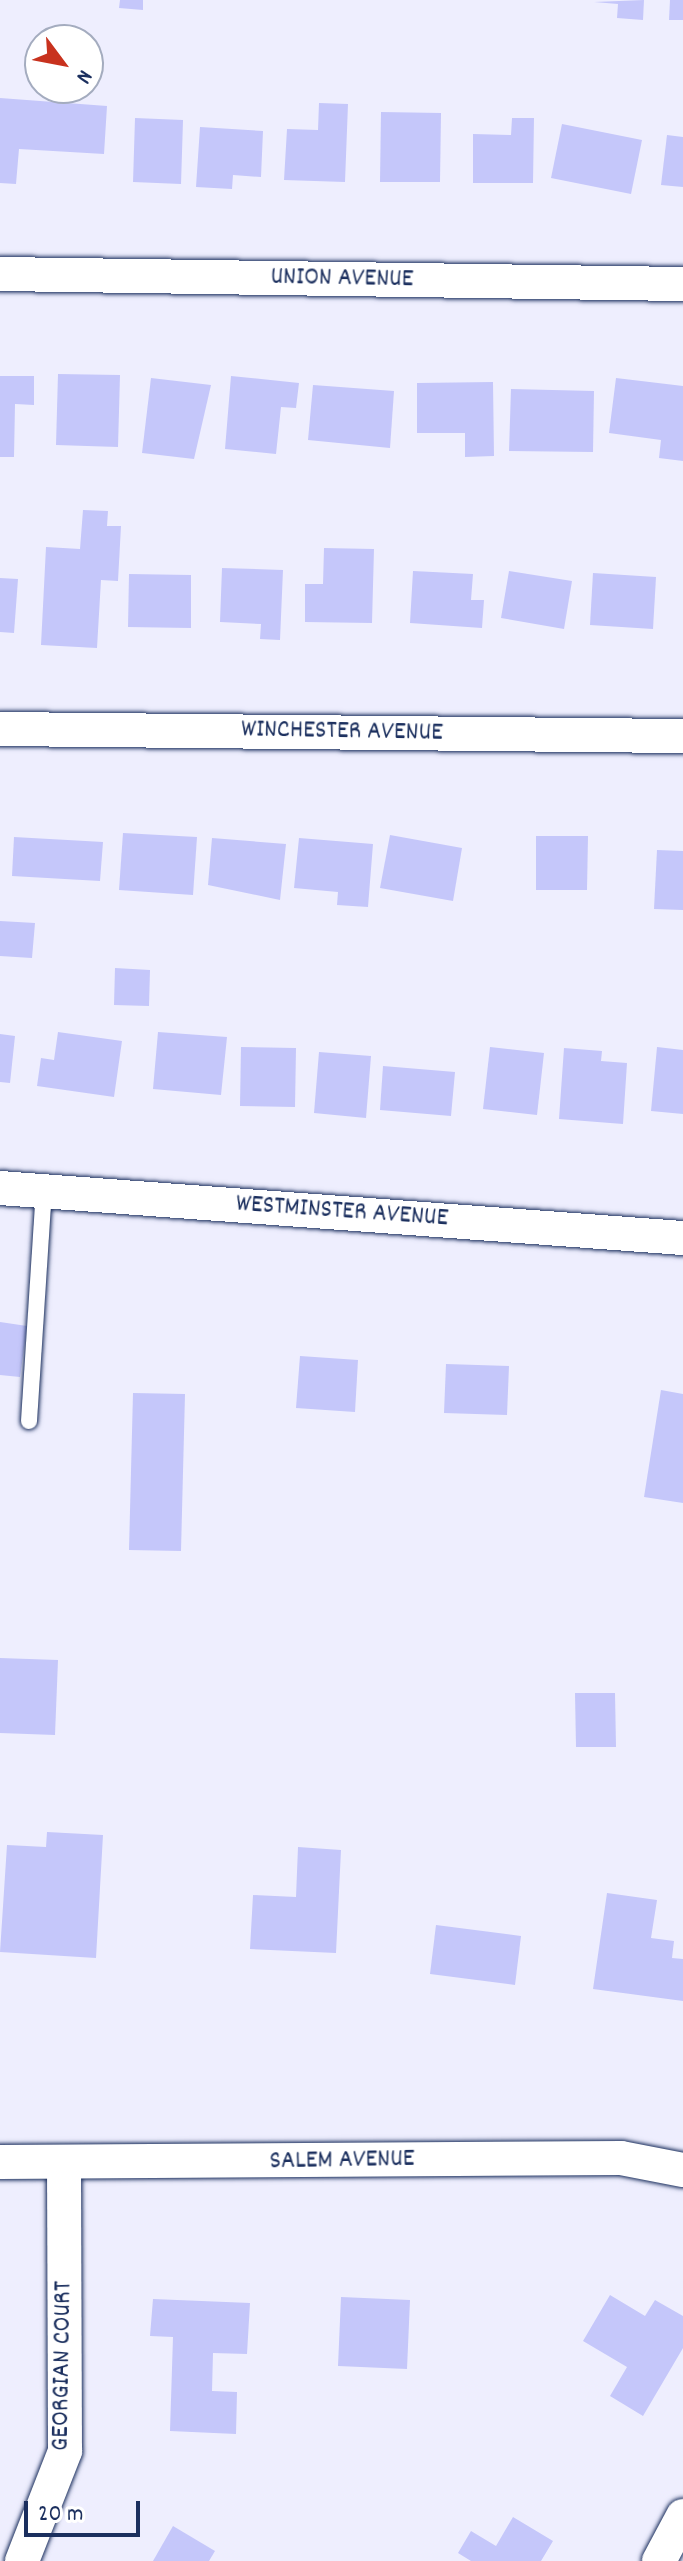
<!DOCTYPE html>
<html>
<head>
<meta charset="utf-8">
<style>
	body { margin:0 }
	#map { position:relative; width:683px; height:2561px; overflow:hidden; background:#eeeefe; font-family:Dekko,sans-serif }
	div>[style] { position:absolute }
	.building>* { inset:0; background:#c5c7fa }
	.roads { filter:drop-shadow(0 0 2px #1b2f5e) drop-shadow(0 0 2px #1b2f5e) }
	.service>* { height:16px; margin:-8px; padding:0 8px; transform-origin:8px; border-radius:8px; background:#fff }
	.minor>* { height:34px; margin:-17px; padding:0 17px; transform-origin:17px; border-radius:17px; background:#fff }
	span { translate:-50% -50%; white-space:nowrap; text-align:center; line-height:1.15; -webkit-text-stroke:6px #fff; paint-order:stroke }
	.street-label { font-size:26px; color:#1b2f5e }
	.north { position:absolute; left:24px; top:24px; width:80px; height:80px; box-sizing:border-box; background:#fff; border:2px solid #a4acbf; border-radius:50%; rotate:122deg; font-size:22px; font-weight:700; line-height:32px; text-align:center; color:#1b2f5e }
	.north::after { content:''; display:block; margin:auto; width:28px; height:36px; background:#c8321e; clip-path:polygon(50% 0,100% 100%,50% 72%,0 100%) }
	.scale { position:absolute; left:24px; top:2501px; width:116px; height:36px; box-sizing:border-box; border:4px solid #1b2f5e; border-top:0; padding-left:10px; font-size:24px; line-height:28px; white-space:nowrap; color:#1b2f5e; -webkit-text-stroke:6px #fff; paint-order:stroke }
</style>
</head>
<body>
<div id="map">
	<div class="building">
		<i style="clip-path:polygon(120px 0,143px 0,143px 10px,119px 8px)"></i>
		<i style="clip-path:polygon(644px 0,643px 20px,617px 18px,618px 4px,594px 2px)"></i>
		<i style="clip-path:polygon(670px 0,683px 0,683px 20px,669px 20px)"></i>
		<i style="clip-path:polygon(0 98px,107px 106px,104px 154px,19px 149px,16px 184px,0 183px)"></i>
		<i style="clip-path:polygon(319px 103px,348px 104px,345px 182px,284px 180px,287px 129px,318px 130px)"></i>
		<i style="clip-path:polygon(381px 112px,441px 113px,440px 182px,380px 182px)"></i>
		<i style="clip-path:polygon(135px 118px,183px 120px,181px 184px,133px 182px)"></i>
		<i style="clip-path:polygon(512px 118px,534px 118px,533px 183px,473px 183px,473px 134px,511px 135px)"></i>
		<i style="clip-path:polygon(562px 124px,642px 140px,631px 194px,551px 178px)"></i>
		<i style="clip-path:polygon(200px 127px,263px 131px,261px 177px,233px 175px,232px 189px,196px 187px)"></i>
		<i style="clip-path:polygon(667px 135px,683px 137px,683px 187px,661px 185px)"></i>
		<i style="clip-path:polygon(58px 374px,120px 375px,118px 447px,56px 445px)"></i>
		<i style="clip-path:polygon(0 376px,34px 376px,34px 405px,15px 404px,14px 457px,0 457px)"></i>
		<i style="clip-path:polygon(231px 376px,299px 383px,296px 408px,281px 407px,276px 454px,225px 449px)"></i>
		<i style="clip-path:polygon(151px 378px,211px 385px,194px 459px,142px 453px)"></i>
		<i style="clip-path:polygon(616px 378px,683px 386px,683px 461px,659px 458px,661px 440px,609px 433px)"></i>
		<i style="clip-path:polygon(493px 382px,494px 456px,465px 457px,465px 433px,417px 433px,417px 383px)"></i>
		<i style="clip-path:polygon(313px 385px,394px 391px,390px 448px,308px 440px)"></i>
		<i style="clip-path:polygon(511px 389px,594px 391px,593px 452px,509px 451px)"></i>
		<i style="clip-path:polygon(83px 510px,108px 511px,107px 526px,121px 526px,118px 581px,101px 580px,97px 648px,41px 645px,46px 547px,80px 549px)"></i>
		<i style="clip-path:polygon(324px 548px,374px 549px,372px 623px,305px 622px,305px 584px,323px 584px)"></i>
		<i style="clip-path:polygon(222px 568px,283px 570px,280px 640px,260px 639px,261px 624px,220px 622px)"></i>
		<i style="clip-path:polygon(413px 571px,473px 574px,471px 600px,484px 600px,482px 628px,410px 623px)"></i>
		<i style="clip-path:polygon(509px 571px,572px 581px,564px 629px,501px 618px)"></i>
		<i style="clip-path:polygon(593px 573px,656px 577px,653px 629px,590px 625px)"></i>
		<i style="clip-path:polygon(129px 574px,191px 575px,191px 628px,128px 627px)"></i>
		<i style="clip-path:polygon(0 578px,18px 579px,14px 633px,0 632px)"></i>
		<i style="clip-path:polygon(123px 833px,197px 837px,193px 895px,119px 890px)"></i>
		<i style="clip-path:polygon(390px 835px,462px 848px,453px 901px,380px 888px)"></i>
		<i style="clip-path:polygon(536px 836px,588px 836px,587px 890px,536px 890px)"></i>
		<i style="clip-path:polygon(14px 837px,103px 842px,100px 881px,12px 876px)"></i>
		<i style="clip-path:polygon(212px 838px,286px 844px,280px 900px,208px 885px)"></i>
		<i style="clip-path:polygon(299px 838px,373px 844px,368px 907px,337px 905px,338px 892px,294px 888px)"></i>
		<i style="clip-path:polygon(657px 850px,683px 851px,683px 910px,654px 909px)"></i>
		<i style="clip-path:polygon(0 921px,35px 923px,32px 958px,0 956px)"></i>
		<i style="clip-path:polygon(115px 968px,150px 970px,149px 1006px,114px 1005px)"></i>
		<i style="clip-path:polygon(58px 1032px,122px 1041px,114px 1097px,37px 1086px,41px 1058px,54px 1060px)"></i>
		<i style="clip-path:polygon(158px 1032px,227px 1037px,221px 1095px,153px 1089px)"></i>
		<i style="clip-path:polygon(0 1034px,15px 1036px,10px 1083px,0 1082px)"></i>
		<i style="clip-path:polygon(241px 1047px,296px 1048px,295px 1107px,240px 1106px)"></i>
		<i style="clip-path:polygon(490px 1047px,544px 1053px,537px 1115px,483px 1109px)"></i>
		<i style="clip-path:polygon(657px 1047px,683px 1050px,683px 1114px,651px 1111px)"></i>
		<i style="clip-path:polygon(564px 1048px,602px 1051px,601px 1061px,627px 1063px,623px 1124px,559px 1119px)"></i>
		<i style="clip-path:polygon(319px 1052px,371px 1056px,366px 1118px,314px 1113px)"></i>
		<i style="clip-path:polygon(383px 1066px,455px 1072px,451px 1116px,380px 1110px)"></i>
		<i style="clip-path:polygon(0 1322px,27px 1326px,20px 1377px,0 1375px)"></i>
		<i style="clip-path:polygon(300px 1356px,358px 1360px,355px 1412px,296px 1408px)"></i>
		<i style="clip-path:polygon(446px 1364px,509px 1366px,507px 1415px,444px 1413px)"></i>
		<i style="clip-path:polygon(661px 1390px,683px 1394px,683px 1503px,644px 1497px)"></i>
		<i style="clip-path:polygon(133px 1393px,185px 1394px,181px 1551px,129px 1550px)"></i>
		<i style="clip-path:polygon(0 1658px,58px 1660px,55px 1735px,0 1733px)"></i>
		<i style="clip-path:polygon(575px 1693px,615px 1693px,616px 1747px,576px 1747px)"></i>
		<i style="clip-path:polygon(47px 1832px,103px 1835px,96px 1958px,0 1952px,7px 1845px,46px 1847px)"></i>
		<i style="clip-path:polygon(298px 1847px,341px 1850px,336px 1953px,250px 1949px,253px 1895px,296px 1897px)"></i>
		<i style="clip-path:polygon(607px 1893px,657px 1900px,651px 1938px,674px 1941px,672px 1958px,683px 1959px,683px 2001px,593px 1989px)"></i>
		<i style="clip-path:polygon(436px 1925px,521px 1936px,515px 1985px,430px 1974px)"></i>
		<i style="clip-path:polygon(610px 2295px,645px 2316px,655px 2300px,683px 2316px,683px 2348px,643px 2416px,610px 2396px,627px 2367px,583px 2341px)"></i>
		<i style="clip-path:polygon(341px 2297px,410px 2300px,407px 2369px,338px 2366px)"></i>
		<i style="clip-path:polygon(153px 2299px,250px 2303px,247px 2354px,213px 2353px,212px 2391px,237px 2392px,236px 2434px,170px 2431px,173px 2337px,150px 2336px)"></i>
		<i style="clip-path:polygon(513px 2517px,553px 2541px,541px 2561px,471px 2561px,458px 2553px,471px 2531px,496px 2546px)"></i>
		<i style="clip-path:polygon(173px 2526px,215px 2551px,209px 2561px,153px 2561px)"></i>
	</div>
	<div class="roads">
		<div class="service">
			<i style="left:29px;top:1421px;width:231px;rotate:-86.3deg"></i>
		</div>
		<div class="minor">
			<i style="left:0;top:274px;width:683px;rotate:0.84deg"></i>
			<i style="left:0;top:729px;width:683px;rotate:0.59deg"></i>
			<i style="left:0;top:1188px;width:685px;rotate:4.19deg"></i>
			<i style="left:0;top:2162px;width:621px;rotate:-0.37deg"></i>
			<i style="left:621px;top:2158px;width:63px;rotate:11deg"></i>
			<i style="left:22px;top:2561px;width:118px;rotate:-68.6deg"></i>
			<i style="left:65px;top:2451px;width:288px;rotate:-90.2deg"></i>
			<i style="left:659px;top:2561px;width:51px;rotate:-61.9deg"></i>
		</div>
	</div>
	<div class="street-label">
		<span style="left:342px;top:279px;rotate:1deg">UNION AVENUE</span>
		<span style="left:342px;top:732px;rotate:1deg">WINCHESTER AVENUE</span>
		<span style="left:342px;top:1212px;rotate:4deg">WESTMINSTER AVENUE</span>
		<span style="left:342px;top:2161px;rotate:-1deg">SALEM AVENUE</span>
		<span style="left:63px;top:2366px;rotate:-89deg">GEORGIAN COURT</span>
	</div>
	<div class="north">N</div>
	<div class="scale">20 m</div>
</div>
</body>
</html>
